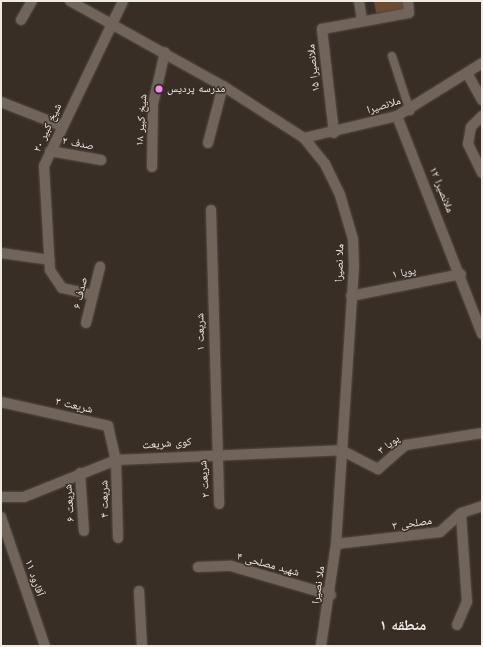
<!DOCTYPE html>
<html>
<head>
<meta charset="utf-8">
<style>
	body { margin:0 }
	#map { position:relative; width:483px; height:647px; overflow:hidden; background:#382e26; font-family:"Work Sans","Noto Naskh Arabic",sans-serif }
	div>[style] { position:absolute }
	.building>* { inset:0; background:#6c4b31 }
	.roads { filter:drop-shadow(0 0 1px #554d47) drop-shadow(0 0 1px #554d47) }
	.lane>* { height:8px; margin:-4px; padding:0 4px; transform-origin:4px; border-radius:4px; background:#70645b }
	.street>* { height:10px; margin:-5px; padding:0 5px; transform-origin:5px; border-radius:5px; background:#70645b }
	.secondary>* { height:10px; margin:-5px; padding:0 5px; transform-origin:5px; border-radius:5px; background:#70645b }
	.dots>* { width:11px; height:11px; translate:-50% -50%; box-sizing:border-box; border:2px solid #382e26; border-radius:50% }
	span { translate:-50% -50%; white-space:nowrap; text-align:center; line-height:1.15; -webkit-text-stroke:3px #382e26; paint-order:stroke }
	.street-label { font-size:11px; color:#f0eae5 }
	.poi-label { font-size:11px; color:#f0eae5 }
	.left { translate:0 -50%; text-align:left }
	.district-label { font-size:15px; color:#f0eae5; font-weight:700 }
	.frame { position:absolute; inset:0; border:2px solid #f0eae5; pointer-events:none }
</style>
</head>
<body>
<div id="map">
	<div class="building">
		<i style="clip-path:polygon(374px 1px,403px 1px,404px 9px,376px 13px)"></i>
	</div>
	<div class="roads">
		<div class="lane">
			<i style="left:392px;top:56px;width:58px;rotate:71.9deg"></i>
		</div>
		<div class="street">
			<i style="left:359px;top:1px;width:20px;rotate:81deg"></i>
			<i style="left:21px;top:20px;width:22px;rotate:-60deg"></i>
			<i style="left:467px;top:73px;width:31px;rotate:61deg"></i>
			<i style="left:1px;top:102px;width:66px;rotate:21.5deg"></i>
			<i style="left:397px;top:116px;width:234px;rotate:68.7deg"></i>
			<i style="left:482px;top:116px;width:16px;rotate:135deg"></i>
			<i style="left:471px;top:127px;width:17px;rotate:100deg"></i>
			<i style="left:468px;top:144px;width:32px;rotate:64deg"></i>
			<i style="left:334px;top:133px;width:105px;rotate:-96.6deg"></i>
			<i style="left:322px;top:29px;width:88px;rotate:-10.4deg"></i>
			<i style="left:409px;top:13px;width:12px;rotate:-95deg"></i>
			<i style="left:208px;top:143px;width:59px;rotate:-75.3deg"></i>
			<i style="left:50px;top:151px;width:52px;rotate:10deg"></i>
			<i style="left:152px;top:167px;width:63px;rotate:-89.1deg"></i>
			<i style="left:153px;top:104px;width:53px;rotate:-77deg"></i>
			<i style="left:211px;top:210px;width:294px;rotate:88.4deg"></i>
			<i style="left:1px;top:253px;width:49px;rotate:8.1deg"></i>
			<i style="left:93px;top:295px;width:32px;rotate:-167deg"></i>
			<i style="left:62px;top:288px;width:22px;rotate:-124deg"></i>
			<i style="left:50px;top:270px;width:104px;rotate:-93.3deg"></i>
			<i style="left:44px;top:166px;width:183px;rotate:-64.4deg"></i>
			<i style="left:351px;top:296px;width:112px;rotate:-11.3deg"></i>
			<i style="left:86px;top:323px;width:58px;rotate:-76deg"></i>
			<i style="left:1px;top:402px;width:110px;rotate:12.6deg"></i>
			<i style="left:108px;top:426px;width:35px;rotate:77deg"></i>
			<i style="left:116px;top:460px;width:78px;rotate:88.5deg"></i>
			<i style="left:80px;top:473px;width:58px;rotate:86.1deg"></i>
			<i style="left:1px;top:497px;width:23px"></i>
			<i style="left:24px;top:497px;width:99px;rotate:-21.9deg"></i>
			<i style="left:116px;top:460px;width:225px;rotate:-2.5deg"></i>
			<i style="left:341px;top:450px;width:42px;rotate:27.2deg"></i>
			<i style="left:378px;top:469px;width:37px;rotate:-41deg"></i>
			<i style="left:406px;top:445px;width:77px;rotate:-9deg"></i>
			<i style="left:1px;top:517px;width:136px;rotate:71.2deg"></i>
			<i style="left:336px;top:544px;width:105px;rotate:-6.6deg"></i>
			<i style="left:440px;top:532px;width:28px;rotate:-42deg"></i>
			<i style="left:461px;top:513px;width:22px;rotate:-18deg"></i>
			<i style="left:198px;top:567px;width:33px;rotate:-2deg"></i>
			<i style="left:231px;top:566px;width:104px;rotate:16.2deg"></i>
			<i style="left:139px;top:591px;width:55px;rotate:86.9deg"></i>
			<i style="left:457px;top:625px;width:25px;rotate:-67deg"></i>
			<i style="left:467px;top:602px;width:89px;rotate:-93.9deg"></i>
		</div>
		<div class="secondary">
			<i style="left:70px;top:1px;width:175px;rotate:29.1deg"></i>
			<i style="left:223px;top:86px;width:96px;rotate:32.7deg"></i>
			<i style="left:304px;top:138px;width:33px;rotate:51deg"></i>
			<i style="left:325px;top:164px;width:34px;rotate:64deg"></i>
			<i style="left:340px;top:195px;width:46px;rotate:73.5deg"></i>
			<i style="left:353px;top:239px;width:27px;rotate:88deg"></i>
			<i style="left:354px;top:266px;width:279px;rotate:93.7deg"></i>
			<i style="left:336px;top:544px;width:103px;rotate:98.4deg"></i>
			<i style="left:304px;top:138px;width:96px;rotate:-13.3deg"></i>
			<i style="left:397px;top:116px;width:100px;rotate:-31.9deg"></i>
		</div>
	</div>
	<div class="dots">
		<i style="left:159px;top:89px;background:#f489f1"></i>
	</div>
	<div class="street-label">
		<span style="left:314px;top:68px;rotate:-96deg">ملانصیرا ۱۵</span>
		<span style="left:384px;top:106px;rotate:-17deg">ملانصیرا</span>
		<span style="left:142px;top:120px;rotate:-86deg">شیخ کبیر ۱۸</span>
		<span style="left:48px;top:128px;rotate:-65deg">شیخ کبیر ۲۰</span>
		<span style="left:78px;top:144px;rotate:10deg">صدف ۲</span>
		<span style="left:441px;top:190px;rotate:68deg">ملانصیرا ۱۲</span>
		<span style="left:340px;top:263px;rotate:-88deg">ملا نصیرا</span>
		<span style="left:404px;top:273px;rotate:-11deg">پویا ۱</span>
		<span style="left:81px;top:293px;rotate:-77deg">صدف ۶</span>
		<span style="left:201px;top:332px;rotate:-91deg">شریعت ۱</span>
		<span style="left:74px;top:406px;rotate:13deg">شریعت ۳</span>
		<span style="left:167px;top:444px;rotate:-4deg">کوی شریعت</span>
		<span style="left:389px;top:445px;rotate:-37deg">پویا ۳</span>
		<span style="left:205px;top:479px;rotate:-95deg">شریعت ۲</span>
		<span style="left:105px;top:499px;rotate:-91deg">شریعت ۴</span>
		<span style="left:70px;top:503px;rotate:-94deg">شریعت ۶</span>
		<span style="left:412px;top:524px;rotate:-8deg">مصلحی ۳</span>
		<span style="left:268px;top:565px;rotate:15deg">شهید مصلحی ۴</span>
		<span style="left:34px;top:578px;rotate:71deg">آقارود ۱۱</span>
		<span style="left:319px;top:585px;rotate:-82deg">ملا نصیرا</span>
	</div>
	<div class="poi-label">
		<span class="left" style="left:167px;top:89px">مدرسه پردیس</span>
	</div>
	<div class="district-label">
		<span style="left:403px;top:626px">منطقه ۱</span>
	</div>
	<div class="frame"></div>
</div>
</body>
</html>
